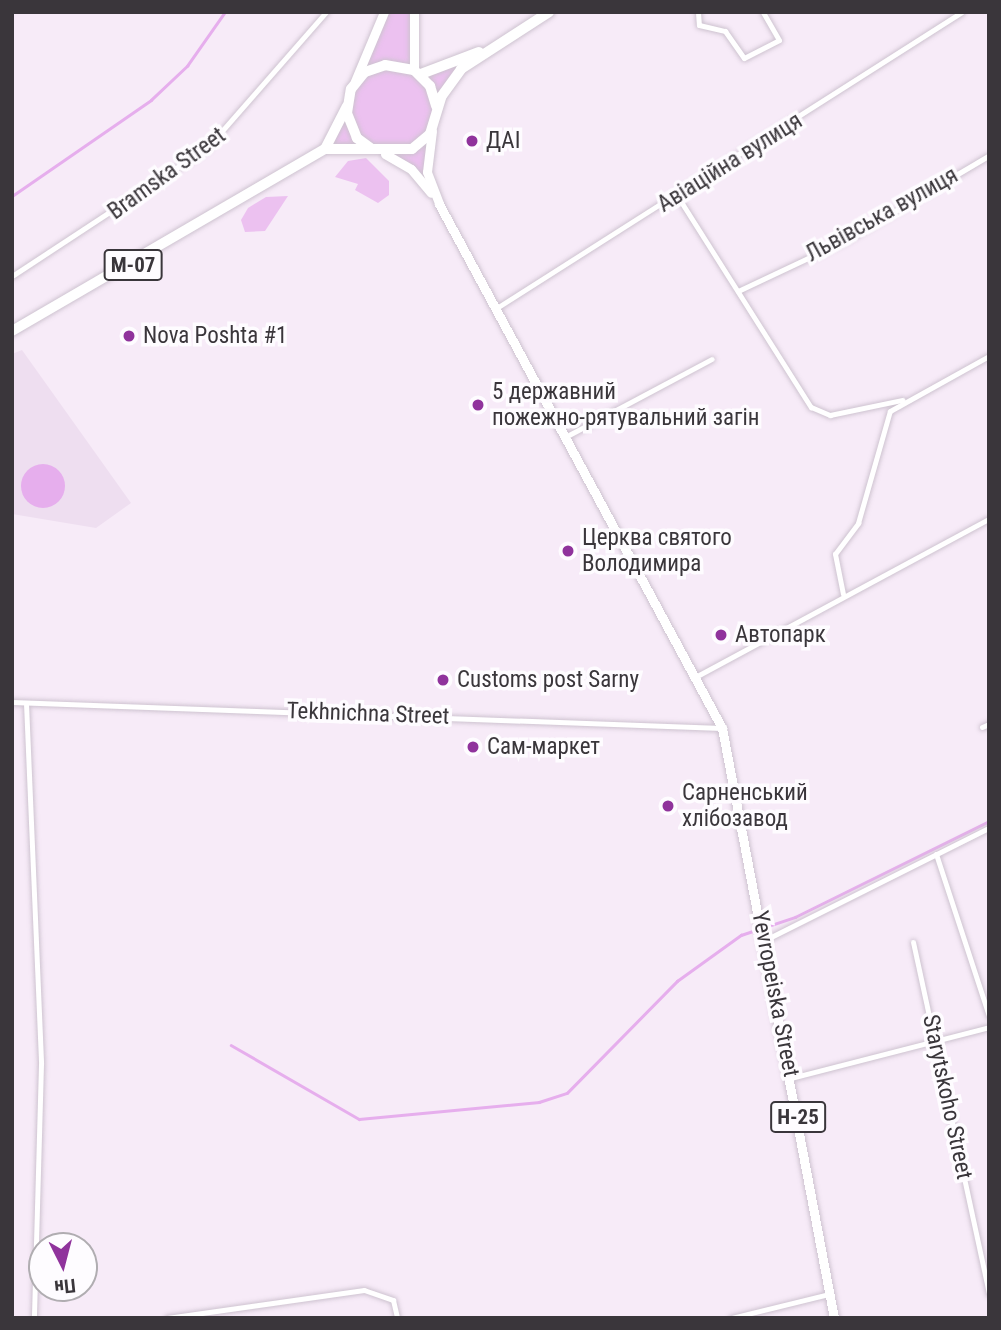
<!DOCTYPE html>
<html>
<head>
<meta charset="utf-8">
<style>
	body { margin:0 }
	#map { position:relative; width:1001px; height:1330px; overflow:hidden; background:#f7ebf8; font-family:"Roboto Condensed",sans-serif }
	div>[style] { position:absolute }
	.built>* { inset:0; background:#eedef0 }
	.green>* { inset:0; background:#ecc1f0 }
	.water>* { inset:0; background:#e6aeed }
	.round { border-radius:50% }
	.stream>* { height:2.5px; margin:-1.25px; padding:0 1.25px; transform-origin:1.25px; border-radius:1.25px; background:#e6aeed }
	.roads { filter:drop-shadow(0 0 2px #cec3d0) drop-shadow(0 0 2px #cec3d0) }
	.minor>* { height:5px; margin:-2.5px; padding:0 2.5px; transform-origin:2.5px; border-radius:2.5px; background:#fff }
	.primary>* { height:9px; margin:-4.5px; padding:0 4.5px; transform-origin:4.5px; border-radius:4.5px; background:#fff }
	.trunk>* { height:10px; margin:-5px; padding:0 5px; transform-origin:5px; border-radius:5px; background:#fff }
	.dots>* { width:19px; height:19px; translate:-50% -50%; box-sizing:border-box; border:4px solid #fefcff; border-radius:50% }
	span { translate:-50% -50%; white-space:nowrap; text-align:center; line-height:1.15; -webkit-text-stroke:7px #fefcff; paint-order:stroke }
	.shield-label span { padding:2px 5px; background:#fefcff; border:2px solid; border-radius:5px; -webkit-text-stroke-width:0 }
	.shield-label { font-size:21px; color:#3a363b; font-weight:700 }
	.poi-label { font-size:23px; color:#3a363b }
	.left { translate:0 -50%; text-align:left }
	.street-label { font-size:23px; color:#3a363b }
	.frame { position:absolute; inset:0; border:14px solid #3a363b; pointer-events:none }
	.north { position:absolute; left:28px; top:1232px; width:70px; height:70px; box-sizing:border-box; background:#fefcff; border:2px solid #b0adb1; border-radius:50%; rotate:174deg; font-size:19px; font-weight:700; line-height:28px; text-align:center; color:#3a363b }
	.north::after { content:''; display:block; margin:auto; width:24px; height:32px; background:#90339c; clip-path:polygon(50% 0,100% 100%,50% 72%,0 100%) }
</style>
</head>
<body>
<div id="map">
	<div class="built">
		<i style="clip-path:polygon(22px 350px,131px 503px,96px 528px,12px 514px,12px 354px)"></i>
	</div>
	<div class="green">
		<i style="clip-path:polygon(384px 12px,414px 12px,414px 70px,420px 74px,470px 55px,452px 78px,428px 150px,431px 187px,385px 154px,325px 149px)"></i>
		<i style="clip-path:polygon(366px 158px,389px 181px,389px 195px,378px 203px,355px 190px,358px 184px,335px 177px,348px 161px)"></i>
		<i style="clip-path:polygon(288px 196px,265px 231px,245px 232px,241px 220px,248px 208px,266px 197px)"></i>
	</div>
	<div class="water">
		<i class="round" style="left:21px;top:464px;width:44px;height:44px"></i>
	</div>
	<div class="stream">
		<i style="left:12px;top:196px;width:169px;rotate:-34.6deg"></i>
		<i style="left:151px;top:100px;width:50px;rotate:-43.4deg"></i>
		<i style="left:187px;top:66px;width:66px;rotate:-54.9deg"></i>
		<i style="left:231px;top:1045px;width:148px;rotate:30deg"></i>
		<i style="left:359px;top:1119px;width:181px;rotate:-5.4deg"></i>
		<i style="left:539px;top:1102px;width:29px;rotate:-18deg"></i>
		<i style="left:567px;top:1093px;width:157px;rotate:-45.5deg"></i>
		<i style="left:677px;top:981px;width:79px;rotate:-35.7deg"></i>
		<i style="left:741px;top:935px;width:57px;rotate:-18.4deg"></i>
		<i style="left:795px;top:917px;width:216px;rotate:-26.3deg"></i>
	</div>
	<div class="roads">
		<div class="minor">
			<i style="left:698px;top:12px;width:13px;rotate:86deg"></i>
			<i style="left:699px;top:25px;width:27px;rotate:13deg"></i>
			<i style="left:725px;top:31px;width:33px;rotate:55deg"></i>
			<i style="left:744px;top:58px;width:39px;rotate:-27deg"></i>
			<i style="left:779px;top:40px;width:32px;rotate:-120deg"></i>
			<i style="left:678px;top:197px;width:249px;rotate:57.7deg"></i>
			<i style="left:811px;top:407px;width:21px;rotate:23deg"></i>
			<i style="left:830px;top:415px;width:74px;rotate:-11.8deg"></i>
			<i style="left:12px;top:276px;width:233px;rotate:-33.3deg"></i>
			<i style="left:207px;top:148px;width:181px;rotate:-48.8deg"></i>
			<i style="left:738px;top:291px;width:119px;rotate:-25.3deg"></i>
			<i style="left:846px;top:240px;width:165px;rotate:-30.6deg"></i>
			<i style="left:495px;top:309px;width:553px;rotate:-32.46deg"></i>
			<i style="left:565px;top:437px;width:166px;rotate:-28deg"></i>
			<i style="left:843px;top:594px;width:41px;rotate:-101.3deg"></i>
			<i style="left:835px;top:554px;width:39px;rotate:-53deg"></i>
			<i style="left:858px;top:523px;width:116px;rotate:-74.1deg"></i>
			<i style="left:890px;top:411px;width:113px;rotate:-29.1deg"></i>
			<i style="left:697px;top:676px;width:332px;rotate:-28.3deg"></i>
			<i style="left:12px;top:702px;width:710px;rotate:2.1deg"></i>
			<i style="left:26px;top:703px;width:361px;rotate:87.6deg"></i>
			<i style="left:41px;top:1064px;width:254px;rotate:91.6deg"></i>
			<i style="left:982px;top:727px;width:8px;rotate:-23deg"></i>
			<i style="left:936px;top:854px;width:170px;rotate:71.9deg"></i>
			<i style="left:765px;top:940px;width:250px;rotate:-26.6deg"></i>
			<i style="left:913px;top:942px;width:360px;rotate:77.8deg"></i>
			<i style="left:791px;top:1078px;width:204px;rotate:-14.4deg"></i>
			<i style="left:167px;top:1318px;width:199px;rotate:-8.1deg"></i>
			<i style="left:364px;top:1290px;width:31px;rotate:19deg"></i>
			<i style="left:393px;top:1300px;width:18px;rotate:77deg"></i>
			<i style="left:731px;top:1318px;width:101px;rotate:-13.8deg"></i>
		</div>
		<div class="primary">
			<i style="left:414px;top:70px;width:58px;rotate:-90deg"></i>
			<i style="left:355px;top:81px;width:75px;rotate:-67.2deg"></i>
			<i style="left:432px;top:131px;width:41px;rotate:97deg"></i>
			<i style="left:427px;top:172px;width:34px;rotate:69deg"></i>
			<i style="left:439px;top:204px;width:596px;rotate:61.63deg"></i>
			<i style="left:722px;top:728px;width:601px;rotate:79.25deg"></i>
			<i style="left:385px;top:154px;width:30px;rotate:30deg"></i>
			<i style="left:411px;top:169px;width:31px;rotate:50deg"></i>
		</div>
		<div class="trunk">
			<i style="left:421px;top:74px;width:62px;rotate:-20.8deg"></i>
			<i style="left:325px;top:149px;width:87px"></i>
			<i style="left:412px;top:149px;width:23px;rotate:-40deg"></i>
			<i style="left:430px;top:134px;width:39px;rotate:-73deg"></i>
			<i style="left:441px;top:97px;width:34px;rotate:-54deg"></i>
			<i style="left:461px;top:69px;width:105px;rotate:-32.9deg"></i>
			<i style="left:325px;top:149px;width:48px;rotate:-62.9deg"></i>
			<i style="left:372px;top:149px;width:19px;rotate:-144deg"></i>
			<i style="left:357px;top:138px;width:27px;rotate:-112deg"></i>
			<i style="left:347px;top:113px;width:24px;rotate:-81deg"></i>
			<i style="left:351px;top:89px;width:22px;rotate:-51deg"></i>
			<i style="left:365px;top:72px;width:21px;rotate:-19deg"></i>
			<i style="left:385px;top:65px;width:29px;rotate:10deg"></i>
			<i style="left:414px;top:70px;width:23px;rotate:45deg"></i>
			<i style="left:430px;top:86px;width:21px;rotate:73deg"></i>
			<i style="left:12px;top:331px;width:362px;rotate:-30.2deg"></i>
		</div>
	</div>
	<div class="dots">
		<i style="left:472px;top:141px;background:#90339c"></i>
		<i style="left:129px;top:336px;background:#90339c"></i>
		<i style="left:478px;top:405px;background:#90339c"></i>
		<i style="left:568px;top:551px;background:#90339c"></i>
		<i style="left:721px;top:635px;background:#90339c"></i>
		<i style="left:443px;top:680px;background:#90339c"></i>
		<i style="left:473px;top:747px;background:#90339c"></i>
		<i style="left:668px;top:806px;background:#90339c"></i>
	</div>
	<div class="shield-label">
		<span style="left:133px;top:265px">М-07</span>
		<span style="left:798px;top:1117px">Н-25</span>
	</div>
	<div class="poi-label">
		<span class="left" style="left:486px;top:141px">ДАІ</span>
		<span class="left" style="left:143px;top:336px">Nova Poshta #1</span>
		<span class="left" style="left:492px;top:405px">5 державний<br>пожежно-рятувальний загін</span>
		<span class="left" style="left:582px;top:551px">Церква святого<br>Володимира</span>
		<span class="left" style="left:735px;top:635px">Автопарк</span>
		<span class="left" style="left:457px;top:680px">Customs post Sarny</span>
		<span class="left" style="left:487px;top:747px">Сам-маркет</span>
		<span class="left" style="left:682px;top:806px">Сарненський<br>хлібозавод</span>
	</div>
	<div class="street-label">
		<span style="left:730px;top:163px;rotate:-32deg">Авіаційна вулиця</span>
		<span style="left:167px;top:174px;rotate:-36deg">Bramska Street</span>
		<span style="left:882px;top:215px;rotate:-29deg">Львівська вулиця</span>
		<span style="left:368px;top:714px;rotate:2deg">Tekhnichna Street</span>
		<span style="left:775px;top:994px;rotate:79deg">Yevropeiska Street</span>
		<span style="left:947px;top:1097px;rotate:78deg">Starytskoho Street</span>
	</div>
	<div class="frame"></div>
	<div class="north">Пн</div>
</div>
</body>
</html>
